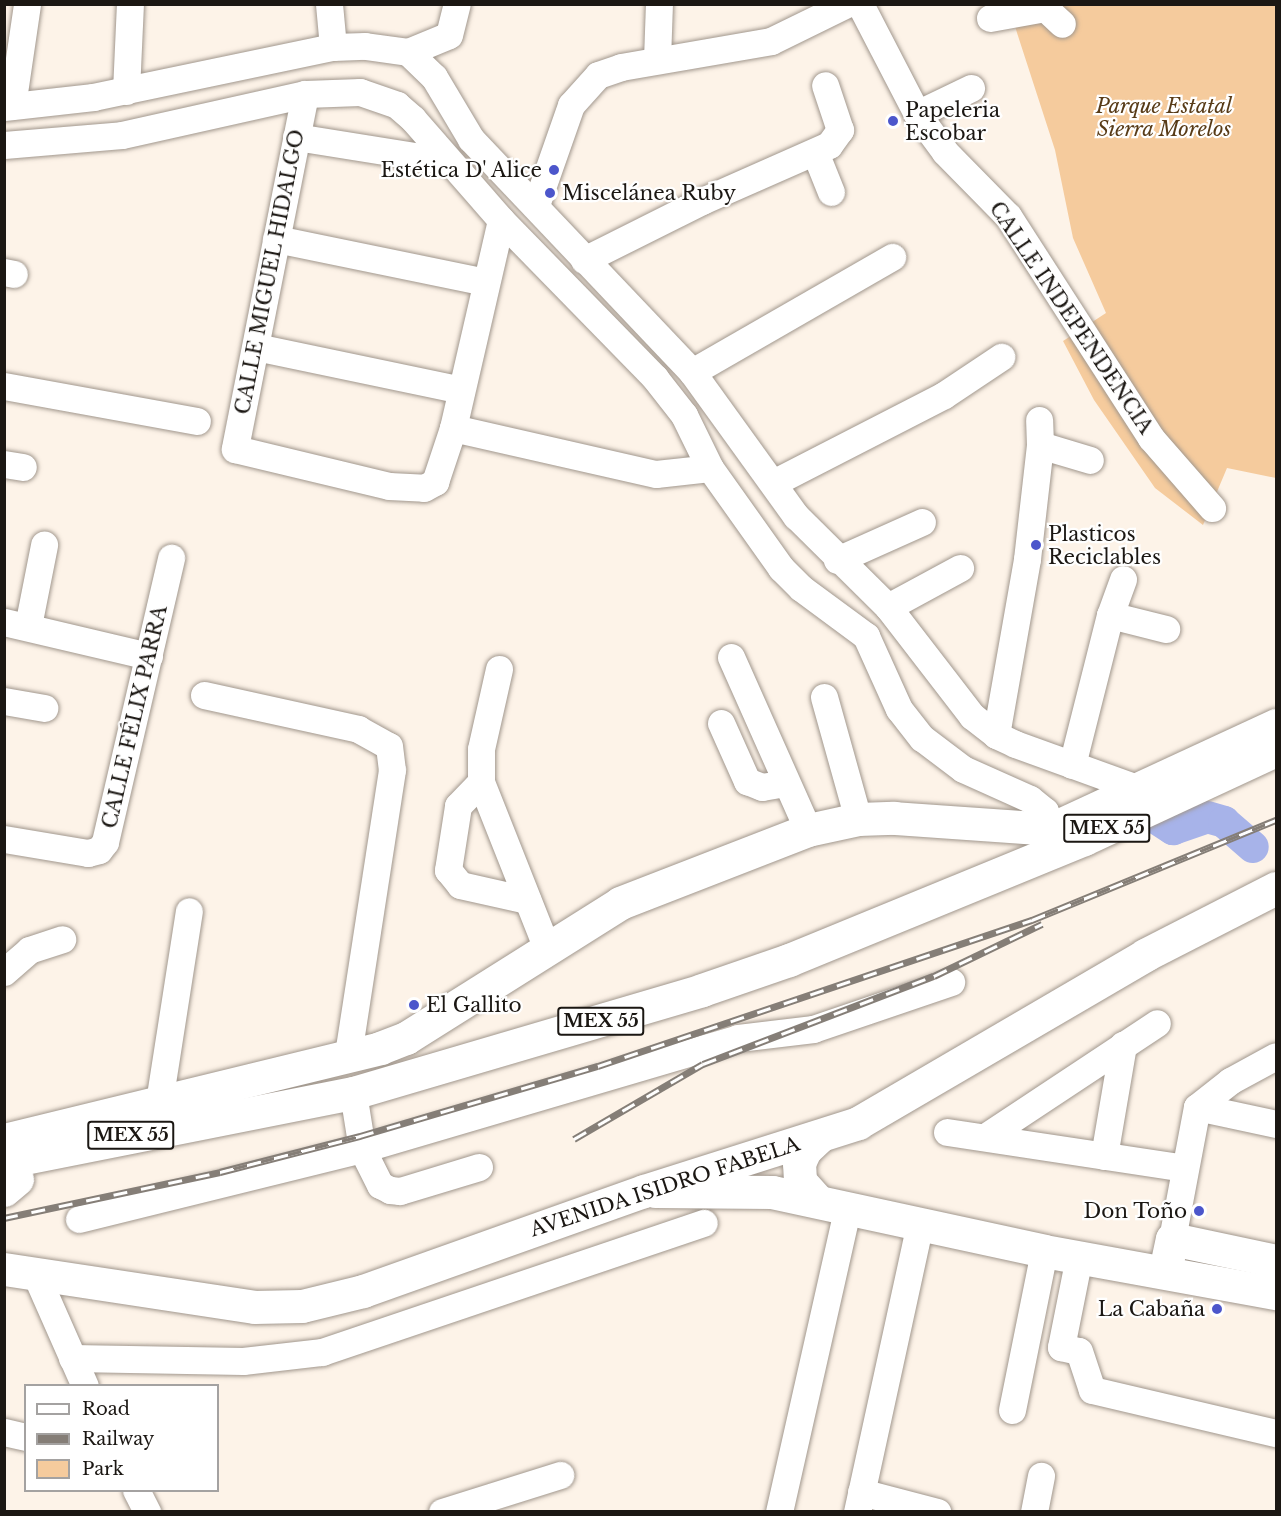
<!DOCTYPE html>
<html>
<head>
<meta charset="utf-8">
<style>
	body { margin:0 }
	#map { position:relative; width:1281px; height:1516px; overflow:hidden; background:#fdf3e8; font-family:"Libre Baskerville",serif }
	div>[style] { position:absolute }
	.green>* { inset:0; background:#f5cb9d }
	.river>* { height:32px; margin:-16px; padding:0 16px; transform-origin:16px; border-radius:16px; background:#a7b3e9 }
	.roads { filter:drop-shadow(0 0 2px #a1978d) drop-shadow(0 0 2px #a1978d) }
	.minor>* { height:27px; margin:-13.5px; padding:0 13.5px; transform-origin:13.5px; border-radius:13.5px; background:#fff }
	.major>* { height:33px; margin:-16.5px; padding:0 16.5px; transform-origin:16.5px; border-radius:16.5px; background:#fff }
	.highway>* { height:33px; margin:-16.5px; padding:0 16.5px; transform-origin:16.5px; border-radius:16.5px; background:#fff }
	.rail>* { height:7px; margin-top:-3.5px; transform-origin:0; background:repeating-linear-gradient(90deg,#fff 0 14px,#857e77 0 28px); box-sizing:border-box; border-block:2px solid #857e77 }
	.dots>* { width:16px; height:16px; translate:-50% -50%; box-sizing:border-box; border:3px solid #fff; border-radius:50% }
	span { translate:-50% -50%; white-space:nowrap; text-align:center; line-height:1.15; -webkit-text-stroke:4.5px #fff; paint-order:stroke }
	.shield-label span { padding:2px 4px; background:#fff; border:2px solid; border-radius:4px; -webkit-text-stroke-width:0 }
	.shield-label { font-size:18px; color:#1b1713; font-weight:700 }
	.park-label { font-size:20px; color:#583b17; font-style:italic }
	.poi-label { font-size:20px; color:#1b1713 }
	.left { translate:0 -50%; text-align:left }
	.right { translate:-100% -50%; text-align:right }
	.street-label { font-size:20px; color:#1b1713 }
	.frame { position:absolute; inset:0; border:6px solid #1b1713; pointer-events:none }
	.legend { position:absolute; left:24px; top:1384px; width:195px; height:108px; box-sizing:border-box; background:#fff; border:2px solid #a4a2a1; margin:0; padding:8px 10px; list-style:none; font-size:18px; color:#1b1713 }
	.legend li { display:flex; align-items:center; gap:12px; height:30px }
	.legend b { width:30px; border:2px solid #a4a2a1 }
</style>
</head>
<body>
<div id="map">
	<div class="green">
		<i style="clip-path:polygon(1008px 5px,1276px 5px,1276px 478px,1227px 468px,1203px 525px,1155px 488px,1094px 400px,1063px 341px,1106px 313px,1073px 238px,1055px 150px)"></i>
	</div>
	<div class="river">
		<i style="left:1159px;top:820px;width:17px;rotate:33deg"></i>
		<i style="left:1173px;top:829px;width:36px;rotate:-19deg"></i>
		<i style="left:1207px;top:817px;width:18px;rotate:16deg"></i>
		<i style="left:1224px;top:822px;width:38px;rotate:41deg"></i>
	</div>
	<div class="roads">
		<div class="minor">
			<i style="left:329px;top:4px;width:43px;rotate:84.7deg"></i>
			<i style="left:860px;top:4px;width:124px;rotate:62.6deg"></i>
			<i style="left:917px;top:114px;width:47px;rotate:53.6deg"></i>
			<i style="left:945px;top:152px;width:90px;rotate:45.5deg"></i>
			<i style="left:1008px;top:216px;width:264px;rotate:57.2deg"></i>
			<i style="left:1151px;top:438px;width:93px;rotate:48.9deg"></i>
			<i style="left:990px;top:18px;width:56px;rotate:-10.3deg"></i>
			<i style="left:1045px;top:8px;width:23px;rotate:43deg"></i>
			<i style="left:408px;top:52px;width:44px;rotate:-22.5deg"></i>
			<i style="left:449px;top:35px;width:32px;rotate:-76deg"></i>
			<i style="left:657px;top:60px;width:56px;rotate:-88deg"></i>
			<i style="left:126px;top:91px;width:87px;rotate:-87.4deg"></i>
			<i style="left:305px;top:94px;width:362px;rotate:101.2deg"></i>
			<i style="left:235px;top:449px;width:158px;rotate:13.5deg"></i>
			<i style="left:389px;top:486px;width:35px;rotate:3deg"></i>
			<i style="left:424px;top:488px;width:13px;rotate:-29deg"></i>
			<i style="left:435px;top:482px;width:57px;rotate:-71.6deg"></i>
			<i style="left:453px;top:428px;width:213px;rotate:-77deg"></i>
			<i style="left:12px;top:106px;width:103px;rotate:-81.6deg"></i>
			<i style="left:4px;top:107px;width:90px;rotate:-6.4deg"></i>
			<i style="left:93px;top:97px;width:245px;rotate:-11.8deg"></i>
			<i style="left:333px;top:47px;width:32px;rotate:-2deg"></i>
			<i style="left:365px;top:46px;width:43px;rotate:7.9deg"></i>
			<i style="left:408px;top:52px;width:36px;rotate:44deg"></i>
			<i style="left:434px;top:77px;width:72px;rotate:59.2deg"></i>
			<i style="left:471px;top:139px;width:321px;rotate:46.5deg"></i>
			<i style="left:692px;top:372px;width:178px;rotate:54.2deg"></i>
			<i style="left:796px;top:516px;width:129px;rotate:44.7deg"></i>
			<i style="left:888px;top:607px;width:138px;rotate:52.4deg"></i>
			<i style="left:972px;top:716px;width:31px;rotate:38deg"></i>
			<i style="left:996px;top:735px;width:21px;rotate:25deg"></i>
			<i style="left:1015px;top:744px;width:132px;rotate:19.9deg"></i>
			<i style="left:917px;top:114px;width:60px;rotate:-25.7deg"></i>
			<i style="left:296px;top:137px;width:152px;rotate:9.1deg"></i>
			<i style="left:4px;top:145px;width:118px;rotate:-4.8deg"></i>
			<i style="left:122px;top:135px;width:188px;rotate:-12.6deg"></i>
			<i style="left:305px;top:94px;width:55px;rotate:-2.1deg"></i>
			<i style="left:360px;top:92px;width:39px;rotate:19deg"></i>
			<i style="left:397px;top:105px;width:21px;rotate:41deg"></i>
			<i style="left:413px;top:119px;width:134px;rotate:48.9deg"></i>
			<i style="left:501px;top:220px;width:221px;rotate:45.7deg"></i>
			<i style="left:655px;top:378px;width:47px;rotate:51.9deg"></i>
			<i style="left:684px;top:415px;width:59px;rotate:63.9deg"></i>
			<i style="left:710px;top:468px;width:123px;rotate:54.6deg"></i>
			<i style="left:781px;top:568px;width:28px;rotate:45deg"></i>
			<i style="left:801px;top:588px;width:81px;rotate:36.4deg"></i>
			<i style="left:866px;top:636px;width:80px;rotate:65.7deg"></i>
			<i style="left:899px;top:709px;width:37px;rotate:52deg"></i>
			<i style="left:922px;top:738px;width:51px;rotate:37.1deg"></i>
			<i style="left:963px;top:769px;width:73px;rotate:24.1deg"></i>
			<i style="left:1030px;top:799px;width:19px;rotate:39deg"></i>
			<i style="left:1045px;top:811px;width:19px;rotate:72deg"></i>
			<i style="left:815px;top:152px;width:43px;rotate:68.2deg"></i>
			<i style="left:536px;top:205px;width:106px;rotate:-70.7deg"></i>
			<i style="left:571px;top:105px;width:40px;rotate:-48deg"></i>
			<i style="left:598px;top:75px;width:24px;rotate:-19deg"></i>
			<i style="left:621px;top:67px;width:152px;rotate:-9.8deg"></i>
			<i style="left:771px;top:41px;width:85px;rotate:-26deg"></i>
			<i style="left:276px;top:239px;width:213px;rotate:11.6deg"></i>
			<i style="left:584px;top:260px;width:132px;rotate:-26.6deg"></i>
			<i style="left:702px;top:201px;width:139px;rotate:-23.8deg"></i>
			<i style="left:829px;top:145px;width:19px;rotate:-54deg"></i>
			<i style="left:840px;top:130px;width:47px;rotate:-108.4deg"></i>
			<i style="left:4px;top:272px;width:10px;rotate:11deg"></i>
			<i style="left:256px;top:347px;width:209px;rotate:11.8deg"></i>
			<i style="left:692px;top:372px;width:231px;rotate:-29.9deg"></i>
			<i style="left:4px;top:386px;width:196px;rotate:10.3deg"></i>
			<i style="left:453px;top:428px;width:208px;rotate:12.8deg"></i>
			<i style="left:656px;top:474px;width:54px;rotate:-6.3deg"></i>
			<i style="left:1040px;top:445px;width:52px;rotate:16.7deg"></i>
			<i style="left:4px;top:464px;width:19px;rotate:9deg"></i>
			<i style="left:773px;top:483px;width:192px;rotate:-27.2deg"></i>
			<i style="left:944px;top:395px;width:69px;rotate:-33.7deg"></i>
			<i style="left:837px;top:560px;width:93px;rotate:-24.1deg"></i>
			<i style="left:888px;top:607px;width:82px;rotate:-28.4deg"></i>
			<i style="left:1110px;top:615px;width:58px;rotate:14deg"></i>
			<i style="left:4px;top:622px;width:149px;rotate:13.2deg"></i>
			<i style="left:28px;top:626px;width:83px;rotate:-78.8deg"></i>
			<i style="left:731px;top:657px;width:189px;rotate:66deg"></i>
			<i style="left:499px;top:669px;width:82px;rotate:102.7deg"></i>
			<i style="left:481px;top:749px;width:33px;rotate:90deg"></i>
			<i style="left:481px;top:782px;width:176px;rotate:68.4deg"></i>
			<i style="left:204px;top:695px;width:158px;rotate:12.4deg"></i>
			<i style="left:358px;top:729px;width:35px;rotate:29deg"></i>
			<i style="left:389px;top:746px;width:24px;rotate:83deg"></i>
			<i style="left:392px;top:770px;width:288px;rotate:98.8deg"></i>
			<i style="left:824px;top:697px;width:127px;rotate:74.4deg"></i>
			<i style="left:4px;top:701px;width:41px;rotate:9.9deg"></i>
			<i style="left:721px;top:723px;width:64px;rotate:65.9deg"></i>
			<i style="left:747px;top:781px;width:16px;rotate:22deg"></i>
			<i style="left:762px;top:787px;width:22px;rotate:-10deg"></i>
			<i style="left:996px;top:735px;width:179px;rotate:-80deg"></i>
			<i style="left:1027px;top:559px;width:115px;rotate:-83.5deg"></i>
			<i style="left:1040px;top:445px;width:25px;rotate:-92deg"></i>
			<i style="left:1072px;top:765px;width:155px;rotate:-75.8deg"></i>
			<i style="left:1110px;top:615px;width:38px;rotate:-70deg"></i>
			<i style="left:481px;top:782px;width:33px;rotate:134deg"></i>
			<i style="left:458px;top:806px;width:65px;rotate:98.9deg"></i>
			<i style="left:448px;top:870px;width:19px;rotate:51deg"></i>
			<i style="left:460px;top:885px;width:69px;rotate:12.6deg"></i>
			<i style="left:4px;top:839px;width:85px;rotate:9.5deg"></i>
			<i style="left:88px;top:853px;width:11px;rotate:-15deg"></i>
			<i style="left:99px;top:850px;width:10px;rotate:-53deg"></i>
			<i style="left:105px;top:842px;width:292px;rotate:-76.9deg"></i>
			<i style="left:4px;top:972px;width:33px;rotate:-41deg"></i>
			<i style="left:29px;top:950px;width:35px;rotate:-18deg"></i>
			<i style="left:159px;top:1102px;width:193px;rotate:-81.1deg"></i>
			<i style="left:1197px;top:1107px;width:81px;rotate:12.1deg"></i>
			<i style="left:947px;top:1132px;width:240px;rotate:8.6deg"></i>
			<i style="left:985px;top:1137px;width:206px;rotate:-33.5deg"></i>
			<i style="left:1104px;top:1156px;width:113px;rotate:-80.3deg"></i>
			<i style="left:479px;top:1167px;width:83px;rotate:163.1deg"></i>
			<i style="left:400px;top:1191px;width:10px;rotate:-174deg"></i>
			<i style="left:390px;top:1190px;width:11px;rotate:-153deg"></i>
			<i style="left:380px;top:1185px;width:40px;rotate:-116.6deg"></i>
			<i style="left:362px;top:1149px;width:392px;rotate:-16.4deg"></i>
			<i style="left:738px;top:1038px;width:76px;rotate:-6.8deg"></i>
			<i style="left:813px;top:1029px;width:146px;rotate:-18.8deg"></i>
			<i style="left:79px;top:1219px;width:292px;rotate:-13.9deg"></i>
			<i style="left:362px;top:1149px;width:57px;rotate:-99.1deg"></i>
			<i style="left:1172px;top:1239px;width:134px;rotate:-79.3deg"></i>
			<i style="left:1197px;top:1107px;width:42px;rotate:-38.2deg"></i>
			<i style="left:1230px;top:1081px;width:52px;rotate:-28.5deg"></i>
			<i style="left:1079px;top:1257px;width:92px;rotate:101.3deg"></i>
			<i style="left:1061px;top:1347px;width:18px;rotate:13deg"></i>
			<i style="left:1079px;top:1351px;width:41px;rotate:71.6deg"></i>
			<i style="left:1092px;top:1390px;width:189px;rotate:13.2deg"></i>
			<i style="left:36px;top:1275px;width:121px;rotate:66.2deg"></i>
			<i style="left:72px;top:1358px;width:171px;rotate:1deg"></i>
			<i style="left:243px;top:1361px;width:80px;rotate:-6.5deg"></i>
			<i style="left:322px;top:1352px;width:403px;rotate:-18.7deg"></i>
			<i style="left:1012px;top:1410px;width:162px;rotate:-78.6deg"></i>
			<i style="left:4px;top:1432px;width:23px;rotate:13deg"></i>
			<i style="left:136px;top:1490px;width:25px;rotate:63deg"></i>
			<i style="left:861px;top:1492px;width:79px;rotate:14.7deg"></i>
			<i style="left:442px;top:1512px;width:124px;rotate:-17.4deg"></i>
			<i style="left:779px;top:1512px;width:313px;rotate:-77.3deg"></i>
			<i style="left:857px;top:1512px;width:295px;rotate:-77.7deg"></i>
			<i style="left:1034px;top:1512px;width:37px;rotate:-79deg"></i>
		</div>
		<div class="major">
			<i style="left:4px;top:1140px;width:387px;rotate:-13.7deg"></i>
			<i style="left:380px;top:1048px;width:28px;rotate:-21deg"></i>
			<i style="left:406px;top:1038px;width:253px;rotate:-32.2deg"></i>
			<i style="left:620px;top:903px;width:202px;rotate:-21.2deg"></i>
			<i style="left:808px;top:830px;width:51px;rotate:-12.4deg"></i>
			<i style="left:858px;top:819px;width:36px;rotate:-2deg"></i>
			<i style="left:894px;top:818px;width:157px;rotate:4deg"></i>
			<i style="left:1051px;top:829px;width:248px;rotate:-24.8deg"></i>
			<i style="left:655px;top:1191px;width:117px;rotate:0.5deg"></i>
			<i style="left:772px;top:1192px;width:278px;rotate:12.2deg"></i>
			<i style="left:1044px;top:1251px;width:236px;rotate:10.3deg"></i>
			<i style="left:817px;top:1200px;width:25px;rotate:-132deg"></i>
			<i style="left:800px;top:1181px;width:18px;rotate:-93deg"></i>
			<i style="left:799px;top:1163px;width:14px;rotate:-65deg"></i>
			<i style="left:805px;top:1150px;width:19px;rotate:-43deg"></i>
			<i style="left:1165px;top:1271px;width:33px;rotate:-78deg"></i>
			<i style="left:1172px;top:1239px;width:106px;rotate:11.9deg"></i>
		</div>
		<div class="highway">
			<i style="left:4px;top:1162px;width:356px;rotate:-11.2deg"></i>
			<i style="left:353px;top:1093px;width:364px;rotate:-16.4deg"></i>
			<i style="left:702px;top:990px;width:92px;rotate:-19deg"></i>
			<i style="left:789px;top:960px;width:319px;rotate:-22.3deg"></i>
			<i style="left:1084px;top:839px;width:212px;rotate:-24.9deg"></i>
			<i style="left:4px;top:1190px;width:17px;rotate:-40deg"></i>
			<i style="left:4px;top:1269px;width:253px;rotate:8.6deg"></i>
			<i style="left:254px;top:1307px;width:48px;rotate:-1.2deg"></i>
			<i style="left:302px;top:1306px;width:63px;rotate:-13.8deg"></i>
			<i style="left:363px;top:1291px;width:298px;rotate:-19.6deg"></i>
			<i style="left:644px;top:1191px;width:225px;rotate:-17.6deg"></i>
			<i style="left:858px;top:1123px;width:333px;rotate:-30.3deg"></i>
			<i style="left:1145px;top:955px;width:147px;rotate:-27.1deg"></i>
		</div>
	</div>
	<div class="rail">
		<i style="left:574px;top:1139px;width:149px;rotate:-30.2deg"></i>
		<i style="left:703px;top:1064px;width:247px;rotate:-20.9deg"></i>
		<i style="left:934px;top:976px;width:120px;rotate:-25.7deg"></i>
		<i style="left:4px;top:1218px;width:221px;rotate:-12deg"></i>
		<i style="left:220px;top:1172px;width:145px;rotate:-14.4deg"></i>
		<i style="left:360px;top:1136px;width:248px;rotate:-16.4deg"></i>
		<i style="left:598px;top:1066px;width:458px;rotate:-18.6deg"></i>
		<i style="left:1032px;top:920px;width:264px;rotate:-22.3deg"></i>
	</div>
	<div class="dots">
		<i style="left:893px;top:121px;background:#4c56cb"></i>
		<i style="left:554px;top:170px;background:#4c56cb"></i>
		<i style="left:550px;top:193px;background:#4c56cb"></i>
		<i style="left:1036px;top:545px;background:#4c56cb"></i>
		<i style="left:414px;top:1005px;background:#4c56cb"></i>
		<i style="left:1199px;top:1211px;background:#4c56cb"></i>
		<i style="left:1217px;top:1309px;background:#4c56cb"></i>
	</div>
	<div class="shield-label">
		<span style="left:1107px;top:828px">MEX 55</span>
		<span style="left:601px;top:1021px">MEX 55</span>
		<span style="left:131px;top:1135px">MEX 55</span>
	</div>
	<div class="park-label">
		<span style="left:1164px;top:118px">Parque Estatal<br>Sierra Morelos</span>
	</div>
	<div class="poi-label">
		<span class="left" style="left:905px;top:122px">Papeleria<br>Escobar</span>
		<span class="right" style="left:542px;top:170px">Estética D' Alice</span>
		<span class="left" style="left:562px;top:193px">Miscelánea Ruby</span>
		<span class="left" style="left:1048px;top:546px">Plasticos<br>Reciclables</span>
		<span class="left" style="left:426px;top:1005px">El Gallito</span>
		<span class="right" style="left:1187px;top:1211px">Don Toño</span>
		<span class="right" style="left:1205px;top:1309px">La Cabaña</span>
	</div>
	<div class="street-label">
		<span style="left:270px;top:272px;rotate:-79deg">CALLE MIGUEL HIDALGO</span>
		<span style="left:1071px;top:318px;rotate:56deg">CALLE INDEPENDENCIA</span>
		<span style="left:135px;top:717px;rotate:-77deg">CALLE FÉLIX PARRA</span>
		<span style="left:665px;top:1187px;rotate:-18deg">AVENIDA ISIDRO FABELA</span>
	</div>
	<div class="frame"></div>
	<ul class="legend">
	<li><b style="height:8px;background:#fff"></b>Road</li>
	<li><b style="height:8px;background:#857e77"></b>Railway</li>
	<li><b style="height:16px;background:#f5cb9d"></b>Park</li>
	</ul>
</div>
</body>
</html>
